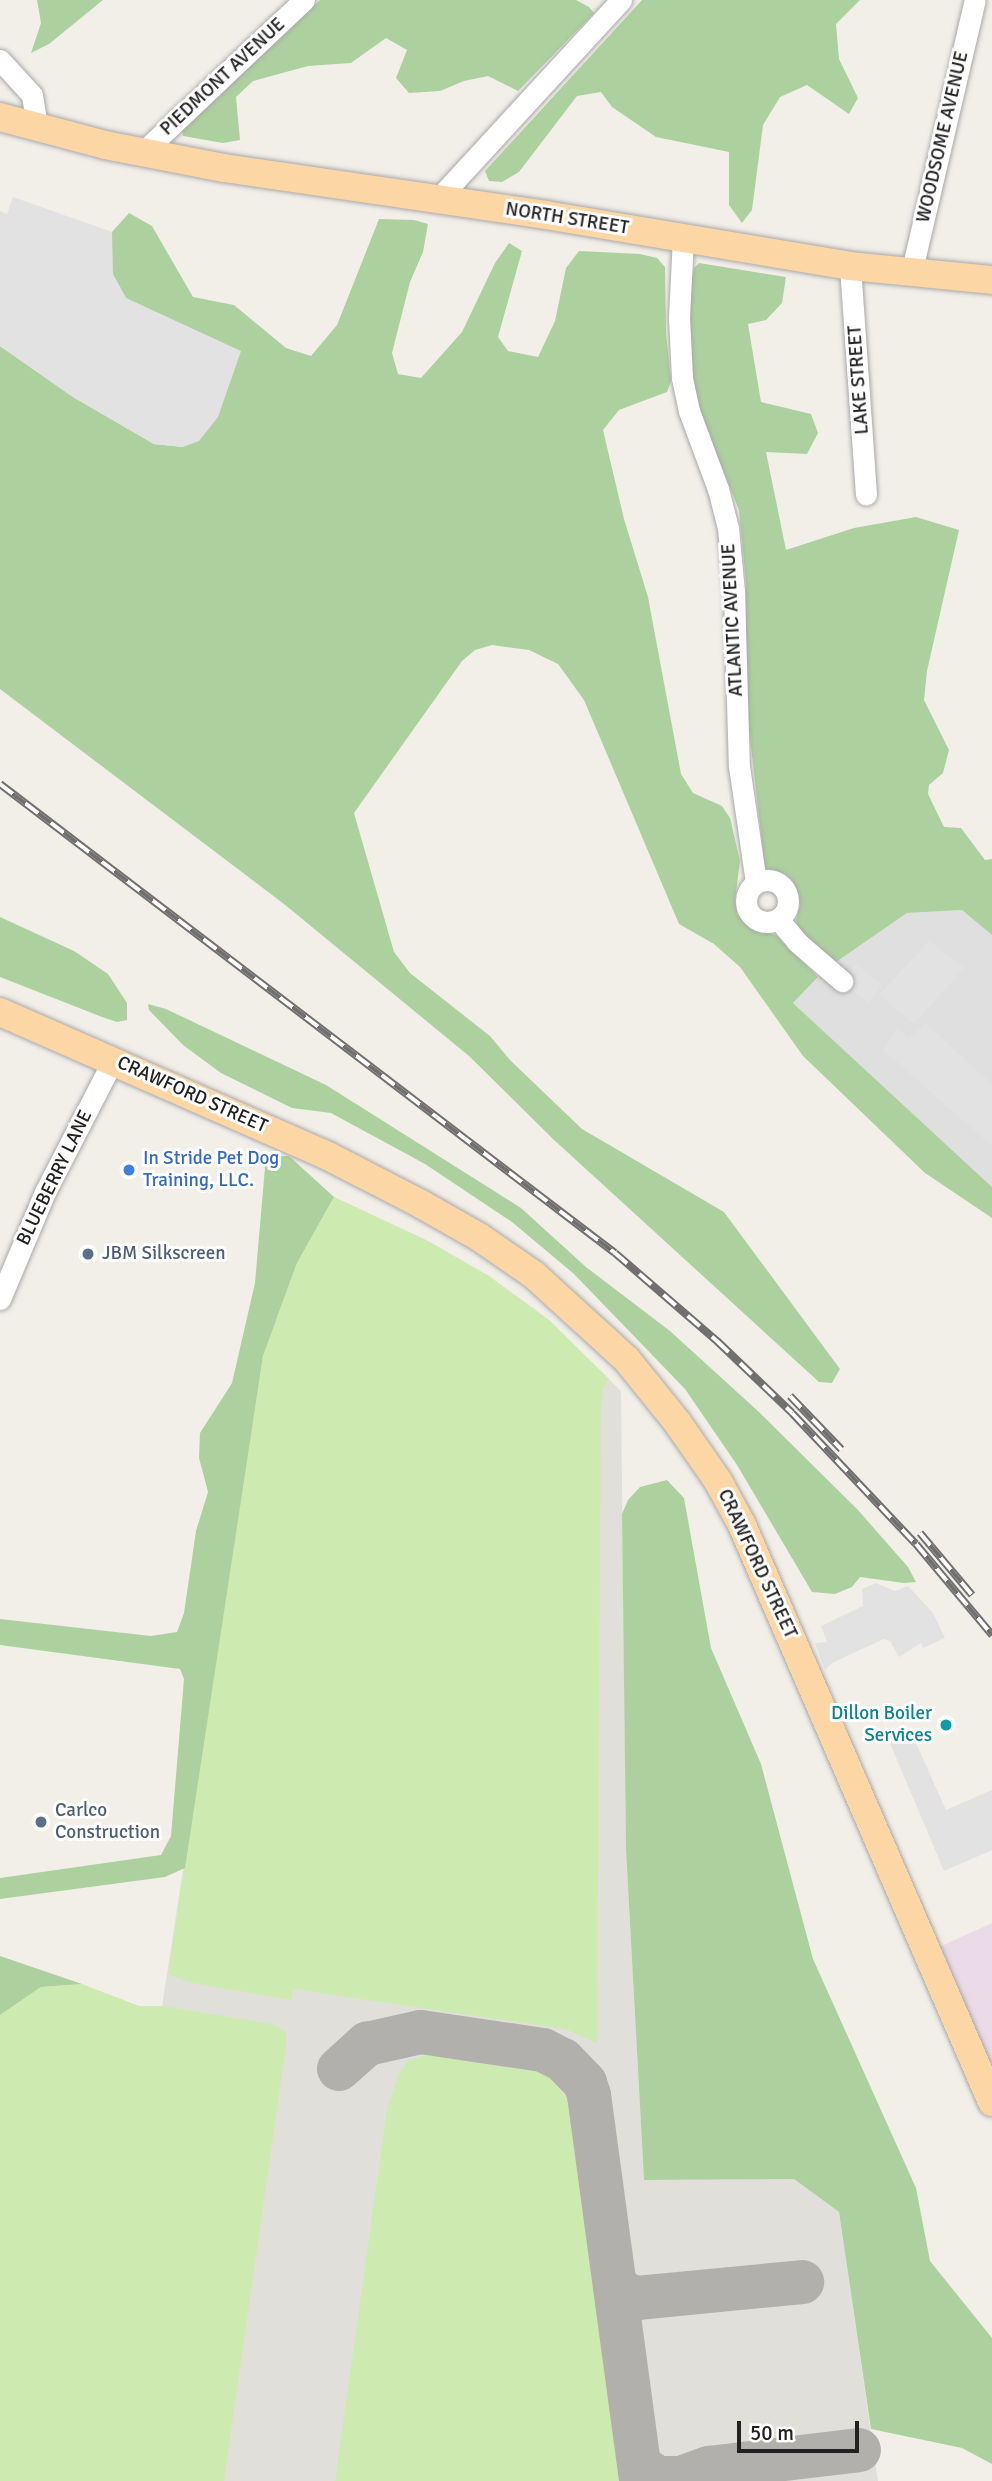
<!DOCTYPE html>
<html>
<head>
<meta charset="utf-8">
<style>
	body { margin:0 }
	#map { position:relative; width:992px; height:2481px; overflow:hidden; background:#f2efe9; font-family:Signika,sans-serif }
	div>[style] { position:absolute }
	.residential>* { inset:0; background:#e0dfdf }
	.industrial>* { inset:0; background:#ebdbe8 }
	.airport>* { inset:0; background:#e1dfda }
	.grass>* { inset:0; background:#cdebb0 }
	.forest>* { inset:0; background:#add19e }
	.parking>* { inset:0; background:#e2e2e2 }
	.taxiway>* { height:44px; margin:-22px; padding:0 22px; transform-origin:22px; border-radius:22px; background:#b1b0ac }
	.roads { filter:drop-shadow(0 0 2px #a9a9a9) drop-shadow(0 0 2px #a9a9a9) }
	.minor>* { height:21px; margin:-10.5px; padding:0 10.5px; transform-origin:10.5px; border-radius:10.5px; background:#fff }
	.minor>.ring { margin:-10.5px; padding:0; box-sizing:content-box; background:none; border:21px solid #fff; border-radius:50% }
	.major>* { height:28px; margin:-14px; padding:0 14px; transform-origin:14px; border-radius:14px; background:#fcd6a4 }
	.rail>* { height:8px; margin-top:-4px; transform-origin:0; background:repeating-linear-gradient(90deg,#fff 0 16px,#707070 0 32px); box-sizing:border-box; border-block:2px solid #707070 }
	.dots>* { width:19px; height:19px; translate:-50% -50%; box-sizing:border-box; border:4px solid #fff; border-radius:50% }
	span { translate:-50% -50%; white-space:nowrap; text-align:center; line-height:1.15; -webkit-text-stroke:6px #fff; paint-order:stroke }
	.street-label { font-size:19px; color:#222 }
	.shop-label { font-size:19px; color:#366cbe }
	.left { translate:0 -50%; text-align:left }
	.service-label { font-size:19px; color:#4e5e75 }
	.culture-label { font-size:19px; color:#0d838f }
	.right { translate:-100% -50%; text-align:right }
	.scale { position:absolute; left:737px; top:2421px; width:122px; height:32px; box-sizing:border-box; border:4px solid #222; border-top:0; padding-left:9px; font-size:21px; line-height:24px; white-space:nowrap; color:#222; -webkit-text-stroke:5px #fff; paint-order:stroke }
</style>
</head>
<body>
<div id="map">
	<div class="residential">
		<i style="clip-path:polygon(962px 910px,992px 935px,992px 1187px,793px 1003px,827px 968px,907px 913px)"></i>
	</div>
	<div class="industrial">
		<i style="clip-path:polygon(992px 1923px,992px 2067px,939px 1947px)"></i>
	</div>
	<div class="airport">
		<i style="clip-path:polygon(334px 1197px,428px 1241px,489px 1276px,549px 1320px,621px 1391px,626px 1850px,644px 2180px,794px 2179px,839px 2212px,878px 2481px,95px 2481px,149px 2092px,251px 1423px)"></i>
	</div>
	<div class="grass">
		<i style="clip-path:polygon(334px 1197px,428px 1241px,489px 1276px,549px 1320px,609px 1379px,603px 1388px,601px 1406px,597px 2043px,565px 2029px,293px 1989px,291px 2000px,188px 1982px,168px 1974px,263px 1356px,297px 1263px)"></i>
		<i style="clip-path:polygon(82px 1984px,139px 2006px,163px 2006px,272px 2024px,285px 2031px,287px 2039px,224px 2481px,0 2481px,0 2015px,41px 1987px)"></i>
		<i style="clip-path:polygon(429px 2054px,533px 2068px,554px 2079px,568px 2102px,620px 2481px,335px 2481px,387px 2109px,399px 2073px,408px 2061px)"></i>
	</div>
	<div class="forest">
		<i style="clip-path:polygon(37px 0,103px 0,49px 44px,31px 53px,41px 23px)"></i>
		<i style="clip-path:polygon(320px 0,576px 0,589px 7px,594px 13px,518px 91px,488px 76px,464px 81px,440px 91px,409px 93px,396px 78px,407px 50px,386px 38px,351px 63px,308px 66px,253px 81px,236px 97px,240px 140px,223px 143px,183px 136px,182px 130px,197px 112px)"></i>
		<i style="clip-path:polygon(642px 0,860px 0,836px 24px,839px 59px,858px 98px,849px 114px,807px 85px,780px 97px,763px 125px,752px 210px,742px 223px,729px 205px,729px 152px,656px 137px,612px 107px,601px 92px,577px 96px,519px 172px,502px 182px,489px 181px,485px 171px)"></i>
		<i style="clip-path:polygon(129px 213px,152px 226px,193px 297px,234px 305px,286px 348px,311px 356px,337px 325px,379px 219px,414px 220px,428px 224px,423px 252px,410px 282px,392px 353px,398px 374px,421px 378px,462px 332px,495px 263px,509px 243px,522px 251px,498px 337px,508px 351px,538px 357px,555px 321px,566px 268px,579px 251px,640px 254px,657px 258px,665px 267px,666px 333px,671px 381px,667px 392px,619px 410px,603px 430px,624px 519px,648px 597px,681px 774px,693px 793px,722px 806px,730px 818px,740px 861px,735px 900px,737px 913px,749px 925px,777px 936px,818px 977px,793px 1003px,992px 1187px,992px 1218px,925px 1173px,803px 1056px,740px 967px,714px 944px,679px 924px,584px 700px,558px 664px,529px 650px,492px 645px,475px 650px,462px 661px,354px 813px,394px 952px,410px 973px,490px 1036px,510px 1060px,582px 1129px,724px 1212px,840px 1369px,832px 1383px,819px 1382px,553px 1139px,469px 1056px,284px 904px,0 689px,0 346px,73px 397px,154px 444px,183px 447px,149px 311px,126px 298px,111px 272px,112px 232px)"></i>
		<i style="clip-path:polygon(699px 263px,786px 277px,782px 303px,766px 320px,748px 324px,761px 402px,811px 414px,818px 433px,807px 454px,766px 452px,786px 550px,854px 528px,916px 517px,959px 530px,927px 671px,924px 700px,949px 750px,943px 773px,929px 785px,928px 794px,944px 827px,961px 828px,985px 860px,992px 859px,992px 935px,962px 910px,907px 913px,836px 962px,799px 932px,796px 920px,800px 905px,793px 881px,785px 874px,765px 868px,746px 703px,746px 582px,739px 510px,702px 417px,691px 376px,690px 290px,694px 268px)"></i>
		<i style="clip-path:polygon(0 917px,74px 951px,108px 974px,127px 1003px,127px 1020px,117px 1022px,102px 1017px,0 977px)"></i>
		<i style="clip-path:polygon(148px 1004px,166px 1009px,326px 1085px,521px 1208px,586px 1267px,670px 1331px,759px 1412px,858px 1510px,908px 1567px,916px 1582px,904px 1583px,860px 1577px,852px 1587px,835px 1594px,812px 1592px,737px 1465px,685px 1389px,574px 1274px,512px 1222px,425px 1164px,331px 1113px,292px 1108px,221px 1073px,183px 1045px,149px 1010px)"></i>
		<i style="clip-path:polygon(266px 1156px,289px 1156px,334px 1197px,297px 1263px,263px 1356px,185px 1868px,165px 1877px,0 1899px,0 1878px,161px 1855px,171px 1836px,184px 1679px,180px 1669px,0 1645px,0 1619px,151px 1636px,177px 1632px,184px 1613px,196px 1531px,208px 1492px,199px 1458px,200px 1433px,232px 1383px,255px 1283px)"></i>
		<i style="clip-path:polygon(667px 1480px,684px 1498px,711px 1648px,761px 1764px,813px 1959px,916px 2188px,930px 2261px,992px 2338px,992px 2464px,962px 2448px,871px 2429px,839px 2212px,794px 2179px,644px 2180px,626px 1850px,622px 1514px,628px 1500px,640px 1487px)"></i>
		<i style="clip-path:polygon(0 1956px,82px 1984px,41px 1987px,0 2015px)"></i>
	</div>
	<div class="parking">
		<i style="clip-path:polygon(13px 197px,112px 232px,113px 274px,126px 298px,241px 351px,218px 417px,199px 441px,183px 447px,154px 444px,73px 397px,0 346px,0 211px,7px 214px)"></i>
		<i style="clip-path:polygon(929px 941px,964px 968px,914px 1024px,879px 995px)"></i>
		<i style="clip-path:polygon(857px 964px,882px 986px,868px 1003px,842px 981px)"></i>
		<i style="clip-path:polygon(925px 1023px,992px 1084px,992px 1146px,883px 1050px,898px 1029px,909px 1039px)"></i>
		<i style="clip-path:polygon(876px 1583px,895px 1591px,908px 1586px,933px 1613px,945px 1638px,923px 1648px,921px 1643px,899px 1657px,890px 1641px,884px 1639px,832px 1663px,825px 1670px,815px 1643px,827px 1642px,821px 1626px,863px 1606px,862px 1589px)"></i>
		<i style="clip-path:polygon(911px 1732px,946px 1810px,992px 1790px,992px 1850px,944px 1871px,889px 1741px)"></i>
	</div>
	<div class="taxiway">
		<i style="left:339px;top:2069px;width:38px;rotate:-42deg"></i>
		<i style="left:367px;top:2044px;width:55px;rotate:-12.5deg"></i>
		<i style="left:421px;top:2032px;width:123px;rotate:8.4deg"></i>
		<i style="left:543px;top:2050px;width:22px;rotate:27deg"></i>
		<i style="left:563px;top:2060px;width:32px;rotate:46deg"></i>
		<i style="left:585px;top:2083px;width:13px;rotate:72deg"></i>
		<i style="left:589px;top:2095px;width:389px;rotate:82.3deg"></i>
		<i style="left:615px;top:2283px;width:13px;rotate:51deg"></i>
		<i style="left:623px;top:2293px;width:15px;rotate:20deg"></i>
		<i style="left:637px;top:2298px;width:166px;rotate:-5.5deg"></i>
		<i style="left:640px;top:2466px;width:22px;rotate:34deg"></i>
		<i style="left:658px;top:2478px;width:23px"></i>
		<i style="left:681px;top:2478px;width:30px;rotate:-20deg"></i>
		<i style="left:709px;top:2468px;width:151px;rotate:-6.8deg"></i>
	</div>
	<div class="roads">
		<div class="minor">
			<i style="left:0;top:60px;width:47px;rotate:47.6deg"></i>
			<i style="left:32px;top:95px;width:33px;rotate:81deg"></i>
			<i style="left:142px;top:153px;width:223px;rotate:-43.4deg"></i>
			<i style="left:439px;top:198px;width:269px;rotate:-47.4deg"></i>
			<i style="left:683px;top:238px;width:80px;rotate:92.9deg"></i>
			<i style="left:679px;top:318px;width:60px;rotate:87.1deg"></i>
			<i style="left:682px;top:378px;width:34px;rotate:78deg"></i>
			<i style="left:689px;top:411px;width:83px;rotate:69.6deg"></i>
			<i style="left:718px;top:489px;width:40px;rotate:75.6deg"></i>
			<i style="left:728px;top:528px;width:64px;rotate:84.6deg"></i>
			<i style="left:734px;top:592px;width:174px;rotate:88.4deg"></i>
			<i style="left:739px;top:766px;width:117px;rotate:81.7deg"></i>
			<i style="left:850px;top:266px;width:229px;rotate:86deg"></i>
			<i style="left:911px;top:274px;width:281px;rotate:-76.9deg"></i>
			<i class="ring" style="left:746px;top:880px;width:21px;height:21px"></i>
			<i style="left:778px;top:919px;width:30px;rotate:50deg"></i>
			<i style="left:797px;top:942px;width:60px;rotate:40.9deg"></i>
			<i style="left:0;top:1299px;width:116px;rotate:-67.2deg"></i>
			<i style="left:45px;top:1192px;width:148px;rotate:-62.7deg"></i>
		</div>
		<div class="major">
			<i style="left:0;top:117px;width:109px;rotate:14.9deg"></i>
			<i style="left:105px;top:145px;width:121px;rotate:10.9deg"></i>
			<i style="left:224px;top:168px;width:325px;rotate:8.3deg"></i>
			<i style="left:546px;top:215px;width:308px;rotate:9.5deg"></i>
			<i style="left:850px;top:266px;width:143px;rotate:5.6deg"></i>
			<i style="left:0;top:1012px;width:358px;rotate:23.7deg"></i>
			<i style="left:328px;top:1156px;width:105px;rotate:27.3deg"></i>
			<i style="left:421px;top:1204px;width:67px;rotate:29.6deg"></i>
			<i style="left:479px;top:1237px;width:67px;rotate:34.6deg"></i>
			<i style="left:534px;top:1275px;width:126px;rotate:42.4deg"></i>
			<i style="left:627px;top:1360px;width:80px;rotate:51.1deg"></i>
			<i style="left:677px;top:1422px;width:72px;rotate:55.2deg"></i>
			<i style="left:718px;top:1481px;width:50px;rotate:61.4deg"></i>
			<i style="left:742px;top:1525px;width:629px;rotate:66.57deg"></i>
		</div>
	</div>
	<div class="rail">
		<i style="left:0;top:784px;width:773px;rotate:37.33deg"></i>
		<i style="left:615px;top:1253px;width:135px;rotate:40.8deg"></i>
		<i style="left:717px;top:1341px;width:104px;rotate:43.8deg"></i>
		<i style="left:792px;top:1413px;width:180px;rotate:46.6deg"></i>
		<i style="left:916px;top:1544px;width:119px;rotate:50.1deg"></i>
		<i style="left:790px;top:1396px;width:74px;rotate:46.1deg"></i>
		<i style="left:920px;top:1533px;width:81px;rotate:50deg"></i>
	</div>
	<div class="dots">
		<i style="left:129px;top:1170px;background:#3f7fe0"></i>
		<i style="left:88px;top:1254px;background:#5c6f8a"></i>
		<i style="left:946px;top:1725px;background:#0f9aa8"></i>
		<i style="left:41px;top:1822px;background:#5c6f8a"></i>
	</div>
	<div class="street-label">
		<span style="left:223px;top:77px;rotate:-43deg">PIEDMONT AVENUE</span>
		<span style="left:943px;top:137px;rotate:-77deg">WOODSOME AVENUE</span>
		<span style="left:567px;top:219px;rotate:9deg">NORTH STREET</span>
		<span style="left:859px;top:380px;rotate:-94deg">LAKE STREET</span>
		<span style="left:733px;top:620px;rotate:-93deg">ATLANTIC AVENUE</span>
		<span style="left:192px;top:1095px;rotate:24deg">CRAWFORD STREET</span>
		<span style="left:55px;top:1178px;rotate:-64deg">BLUEBERRY LANE</span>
		<span style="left:757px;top:1564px;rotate:65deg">CRAWFORD STREET</span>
	</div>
	<div class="shop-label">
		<span class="left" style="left:143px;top:1170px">In Stride Pet Dog<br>Training, LLC.</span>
	</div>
	<div class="service-label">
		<span class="left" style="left:102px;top:1254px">JBM Silkscreen</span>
		<span class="left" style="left:55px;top:1822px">Carlco<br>Construction</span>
	</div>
	<div class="culture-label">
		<span class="right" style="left:932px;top:1725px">Dillon Boiler<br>Services</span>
	</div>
	<div class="scale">50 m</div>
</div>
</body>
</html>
